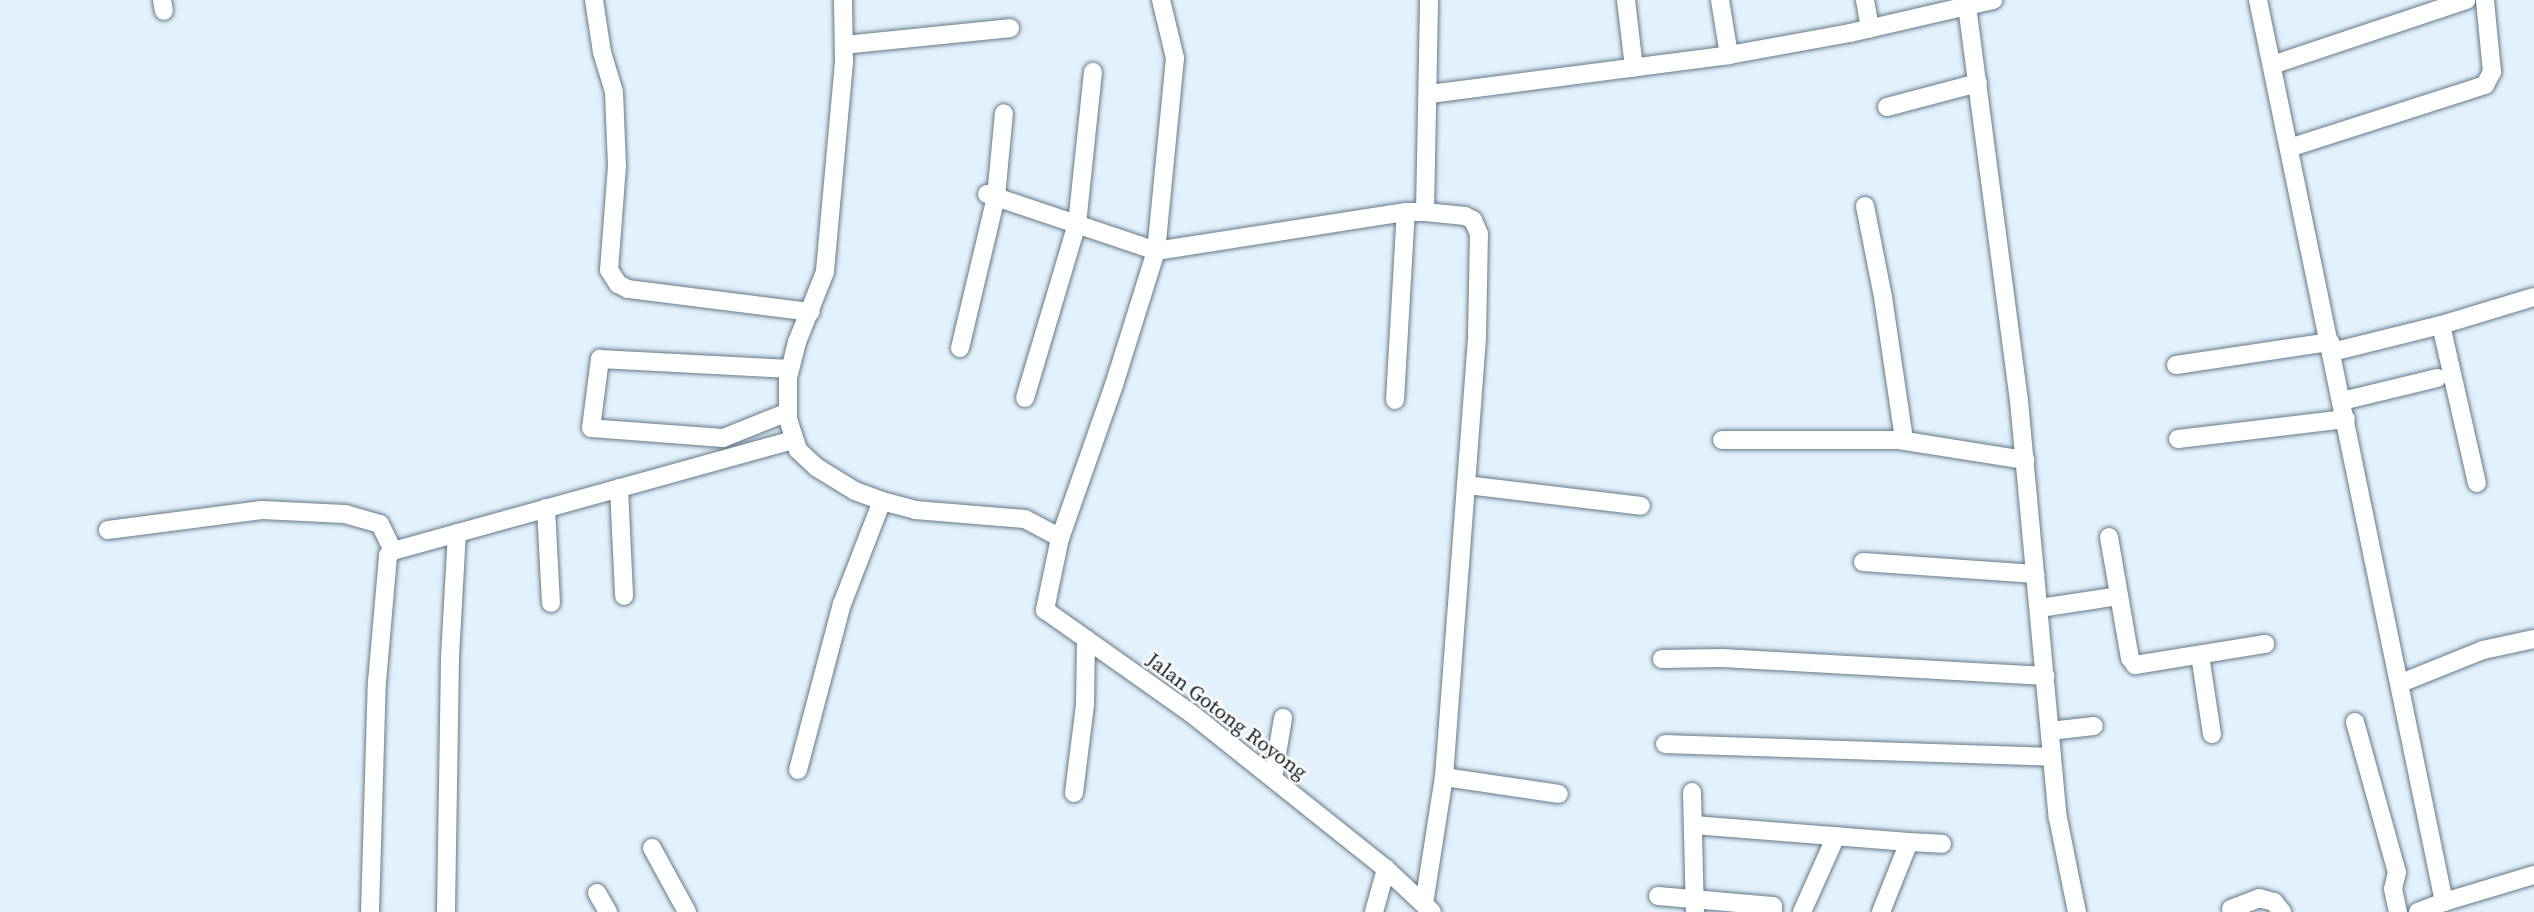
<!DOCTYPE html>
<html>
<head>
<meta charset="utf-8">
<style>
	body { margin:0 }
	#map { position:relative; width:2534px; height:912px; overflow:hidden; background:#e2f1fb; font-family:"Source Serif 4",serif }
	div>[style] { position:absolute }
	.roads { filter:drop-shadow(0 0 2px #637989) drop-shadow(0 0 2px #637989) }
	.street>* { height:18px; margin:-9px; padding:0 9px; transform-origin:9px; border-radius:9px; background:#fff }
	span { translate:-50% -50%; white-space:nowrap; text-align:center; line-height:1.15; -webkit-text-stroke:5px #fcfcfc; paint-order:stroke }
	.street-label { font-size:21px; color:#182127 }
</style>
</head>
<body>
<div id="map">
	<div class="roads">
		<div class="street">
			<i style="left:162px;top:0;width:11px;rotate:80deg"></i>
			<i style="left:594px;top:0;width:53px;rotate:81.3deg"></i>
			<i style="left:602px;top:52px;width:42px;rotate:73.3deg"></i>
			<i style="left:614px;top:92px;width:74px;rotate:87.7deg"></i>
			<i style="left:617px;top:166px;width:104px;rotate:94.4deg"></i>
			<i style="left:609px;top:270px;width:17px;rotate:57deg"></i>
			<i style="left:618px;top:284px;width:11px;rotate:27deg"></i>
			<i style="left:628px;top:289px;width:184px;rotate:7.2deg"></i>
			<i style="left:843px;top:0;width:62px;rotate:89.1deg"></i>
			<i style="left:844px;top:62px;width:211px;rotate:95.2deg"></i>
			<i style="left:825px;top:272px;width:75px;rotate:111.8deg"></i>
			<i style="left:797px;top:342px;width:37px;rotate:104deg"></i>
			<i style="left:788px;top:378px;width:41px;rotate:90deg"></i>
			<i style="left:788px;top:419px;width:33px;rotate:72deg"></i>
			<i style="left:798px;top:450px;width:25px;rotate:43deg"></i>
			<i style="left:816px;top:467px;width:46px;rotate:31.6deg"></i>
			<i style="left:855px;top:491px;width:29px;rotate:20deg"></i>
			<i style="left:882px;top:501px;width:34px;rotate:15deg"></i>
			<i style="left:915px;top:510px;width:110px;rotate:4.7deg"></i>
			<i style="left:1025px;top:519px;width:40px;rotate:28deg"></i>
			<i style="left:1161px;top:0;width:60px;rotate:76.4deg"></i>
			<i style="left:1175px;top:58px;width:194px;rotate:95.6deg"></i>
			<i style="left:1156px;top:251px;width:140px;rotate:107.4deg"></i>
			<i style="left:1114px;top:385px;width:162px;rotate:109.4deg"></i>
			<i style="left:1060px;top:538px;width:74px;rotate:101.8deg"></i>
			<i style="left:1045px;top:610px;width:180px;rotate:35.3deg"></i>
			<i style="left:1192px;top:714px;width:248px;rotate:38.6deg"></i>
			<i style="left:1386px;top:869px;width:63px;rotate:43.1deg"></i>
			<i style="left:1626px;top:0;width:68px;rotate:83.3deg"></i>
			<i style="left:1720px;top:0;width:56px;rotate:80.7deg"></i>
			<i style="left:1865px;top:0;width:29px;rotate:80deg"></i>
			<i style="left:2258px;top:0;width:921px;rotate:78.35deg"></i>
			<i style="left:2444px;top:902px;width:94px;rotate:-16.7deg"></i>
			<i style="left:1967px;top:6px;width:398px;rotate:82.5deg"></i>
			<i style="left:2019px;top:401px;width:419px;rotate:84.7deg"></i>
			<i style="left:2058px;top:818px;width:96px;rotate:78.6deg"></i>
			<i style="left:844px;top:45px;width:167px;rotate:-5.8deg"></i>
			<i style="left:2272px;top:65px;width:205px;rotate:-18.5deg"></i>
			<i style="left:1430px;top:94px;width:302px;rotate:-7.4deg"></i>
			<i style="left:1729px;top:55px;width:123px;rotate:-10.3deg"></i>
			<i style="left:1850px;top:33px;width:147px;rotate:-13deg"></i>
			<i style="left:1887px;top:107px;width:94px;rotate:-14.8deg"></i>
			<i style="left:2289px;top:148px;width:206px;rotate:-17.8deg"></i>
			<i style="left:2485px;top:85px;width:15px;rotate:-62deg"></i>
			<i style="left:2492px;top:72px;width:72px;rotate:-95.6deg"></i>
			<i style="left:987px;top:194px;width:178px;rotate:18.6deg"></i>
			<i style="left:1156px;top:251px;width:253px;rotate:-8.9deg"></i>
			<i style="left:1406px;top:212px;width:19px"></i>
			<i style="left:1425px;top:212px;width:212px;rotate:-88.9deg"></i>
			<i style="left:1865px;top:206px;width:93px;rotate:78.8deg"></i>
			<i style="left:1883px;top:297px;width:145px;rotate:81.6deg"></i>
			<i style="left:2441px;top:325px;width:162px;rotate:77.2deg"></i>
			<i style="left:960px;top:348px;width:155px;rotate:-76.6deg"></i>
			<i style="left:996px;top:197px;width:84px;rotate:-84.6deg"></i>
			<i style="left:2332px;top:352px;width:112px;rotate:-13.9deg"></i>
			<i style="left:2441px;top:325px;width:97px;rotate:-16.8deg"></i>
			<i style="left:2176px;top:365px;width:156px;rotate:-8.5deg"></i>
			<i style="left:1025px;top:398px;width:182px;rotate:-73.4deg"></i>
			<i style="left:1077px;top:224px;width:153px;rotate:-84deg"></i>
			<i style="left:1395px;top:400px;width:188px;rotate:-86.7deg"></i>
			<i style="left:2342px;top:401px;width:98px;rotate:-13.6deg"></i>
			<i style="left:788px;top:412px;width:70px;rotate:158.2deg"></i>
			<i style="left:723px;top:438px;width:132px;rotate:-175.7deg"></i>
			<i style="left:591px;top:428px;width:70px;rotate:-82.6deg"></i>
			<i style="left:600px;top:359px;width:190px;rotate:3deg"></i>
			<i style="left:2178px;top:439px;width:169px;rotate:-6.8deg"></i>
			<i style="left:1722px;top:440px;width:177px"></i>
			<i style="left:1899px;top:440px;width:128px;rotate:9deg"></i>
			<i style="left:1466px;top:485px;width:176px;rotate:6.8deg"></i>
			<i style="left:619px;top:488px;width:108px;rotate:87.3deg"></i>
			<i style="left:546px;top:508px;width:95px;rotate:87deg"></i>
			<i style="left:108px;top:530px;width:155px;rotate:-7.4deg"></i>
			<i style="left:262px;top:510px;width:83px;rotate:2.8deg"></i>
			<i style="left:345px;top:514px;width:36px;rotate:16deg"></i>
			<i style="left:380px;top:524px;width:30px;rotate:64deg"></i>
			<i style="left:2109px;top:537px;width:123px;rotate:80.2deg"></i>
			<i style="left:2130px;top:658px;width:9px;rotate:54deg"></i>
			<i style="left:2135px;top:665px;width:132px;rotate:-9.2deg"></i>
			<i style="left:1863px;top:562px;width:173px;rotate:4deg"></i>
			<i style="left:2040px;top:608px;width:79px;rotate:-8.7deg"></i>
			<i style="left:2200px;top:655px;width:80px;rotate:81.4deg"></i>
			<i style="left:1662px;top:659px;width:60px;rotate:-1deg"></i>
			<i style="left:1722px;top:658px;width:324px;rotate:3.2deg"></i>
			<i style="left:2401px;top:683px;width:88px;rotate:-21.9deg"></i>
			<i style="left:2483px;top:650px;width:52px;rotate:-12.2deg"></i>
			<i style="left:2355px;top:722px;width:156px;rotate:74.4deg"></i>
			<i style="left:2397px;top:872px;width:17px;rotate:103deg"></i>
			<i style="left:2393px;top:889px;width:24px;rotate:78deg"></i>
			<i style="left:2050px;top:731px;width:44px;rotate:-6.5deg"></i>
			<i style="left:1665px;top:744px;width:387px;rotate:1.9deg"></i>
			<i style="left:798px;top:770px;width:172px;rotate:-75.2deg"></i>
			<i style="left:842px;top:604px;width:110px;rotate:-68.8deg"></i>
			<i style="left:1444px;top:777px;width:116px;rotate:8.4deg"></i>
			<i style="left:1273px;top:778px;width:61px;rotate:-80.5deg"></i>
			<i style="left:1692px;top:792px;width:120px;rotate:88.6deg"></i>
			<i style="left:1074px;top:793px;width:89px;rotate:-82.9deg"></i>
			<i style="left:1085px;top:705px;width:66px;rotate:-89.1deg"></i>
			<i style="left:1693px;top:825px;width:217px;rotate:4.5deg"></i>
			<i style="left:652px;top:848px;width:73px;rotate:61.3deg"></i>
			<i style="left:597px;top:893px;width:22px;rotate:60deg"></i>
			<i style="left:1658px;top:896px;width:115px;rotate:5deg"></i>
			<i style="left:1773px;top:906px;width:6px;rotate:90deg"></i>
			<i style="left:1424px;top:904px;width:129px;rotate:-81.1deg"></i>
			<i style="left:1444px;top:777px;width:441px;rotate:-85.7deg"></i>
			<i style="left:1477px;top:337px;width:103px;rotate:-88.9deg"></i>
			<i style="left:1479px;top:234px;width:15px;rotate:-113deg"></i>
			<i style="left:1473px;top:220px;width:9px;rotate:-153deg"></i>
			<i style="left:1465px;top:216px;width:40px;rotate:-174.3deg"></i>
			<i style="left:2231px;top:909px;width:30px;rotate:-21deg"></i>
			<i style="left:2259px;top:898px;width:16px;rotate:15deg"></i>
			<i style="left:2274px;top:902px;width:13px;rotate:51deg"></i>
			<i style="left:370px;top:912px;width:230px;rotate:-88.3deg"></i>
			<i style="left:377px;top:682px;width:127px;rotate:-85deg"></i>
			<i style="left:388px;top:555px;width:6px;rotate:-39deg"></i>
			<i style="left:393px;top:551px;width:416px;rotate:-15.5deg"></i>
			<i style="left:446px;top:912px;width:255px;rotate:-89.1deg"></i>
			<i style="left:450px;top:657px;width:124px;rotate:-86.8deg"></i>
			<i style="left:1374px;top:912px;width:45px;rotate:-74.4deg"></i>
			<i style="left:1802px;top:912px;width:83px;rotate:-65.9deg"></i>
			<i style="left:1881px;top:912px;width:75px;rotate:-68.2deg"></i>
			<i style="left:1909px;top:842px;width:33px;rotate:3deg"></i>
			<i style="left:2418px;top:912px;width:28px;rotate:-21deg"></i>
		</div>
	</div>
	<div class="street-label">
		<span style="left:1227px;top:716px;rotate:37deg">Jalan Gotong Royong</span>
	</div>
</div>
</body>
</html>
